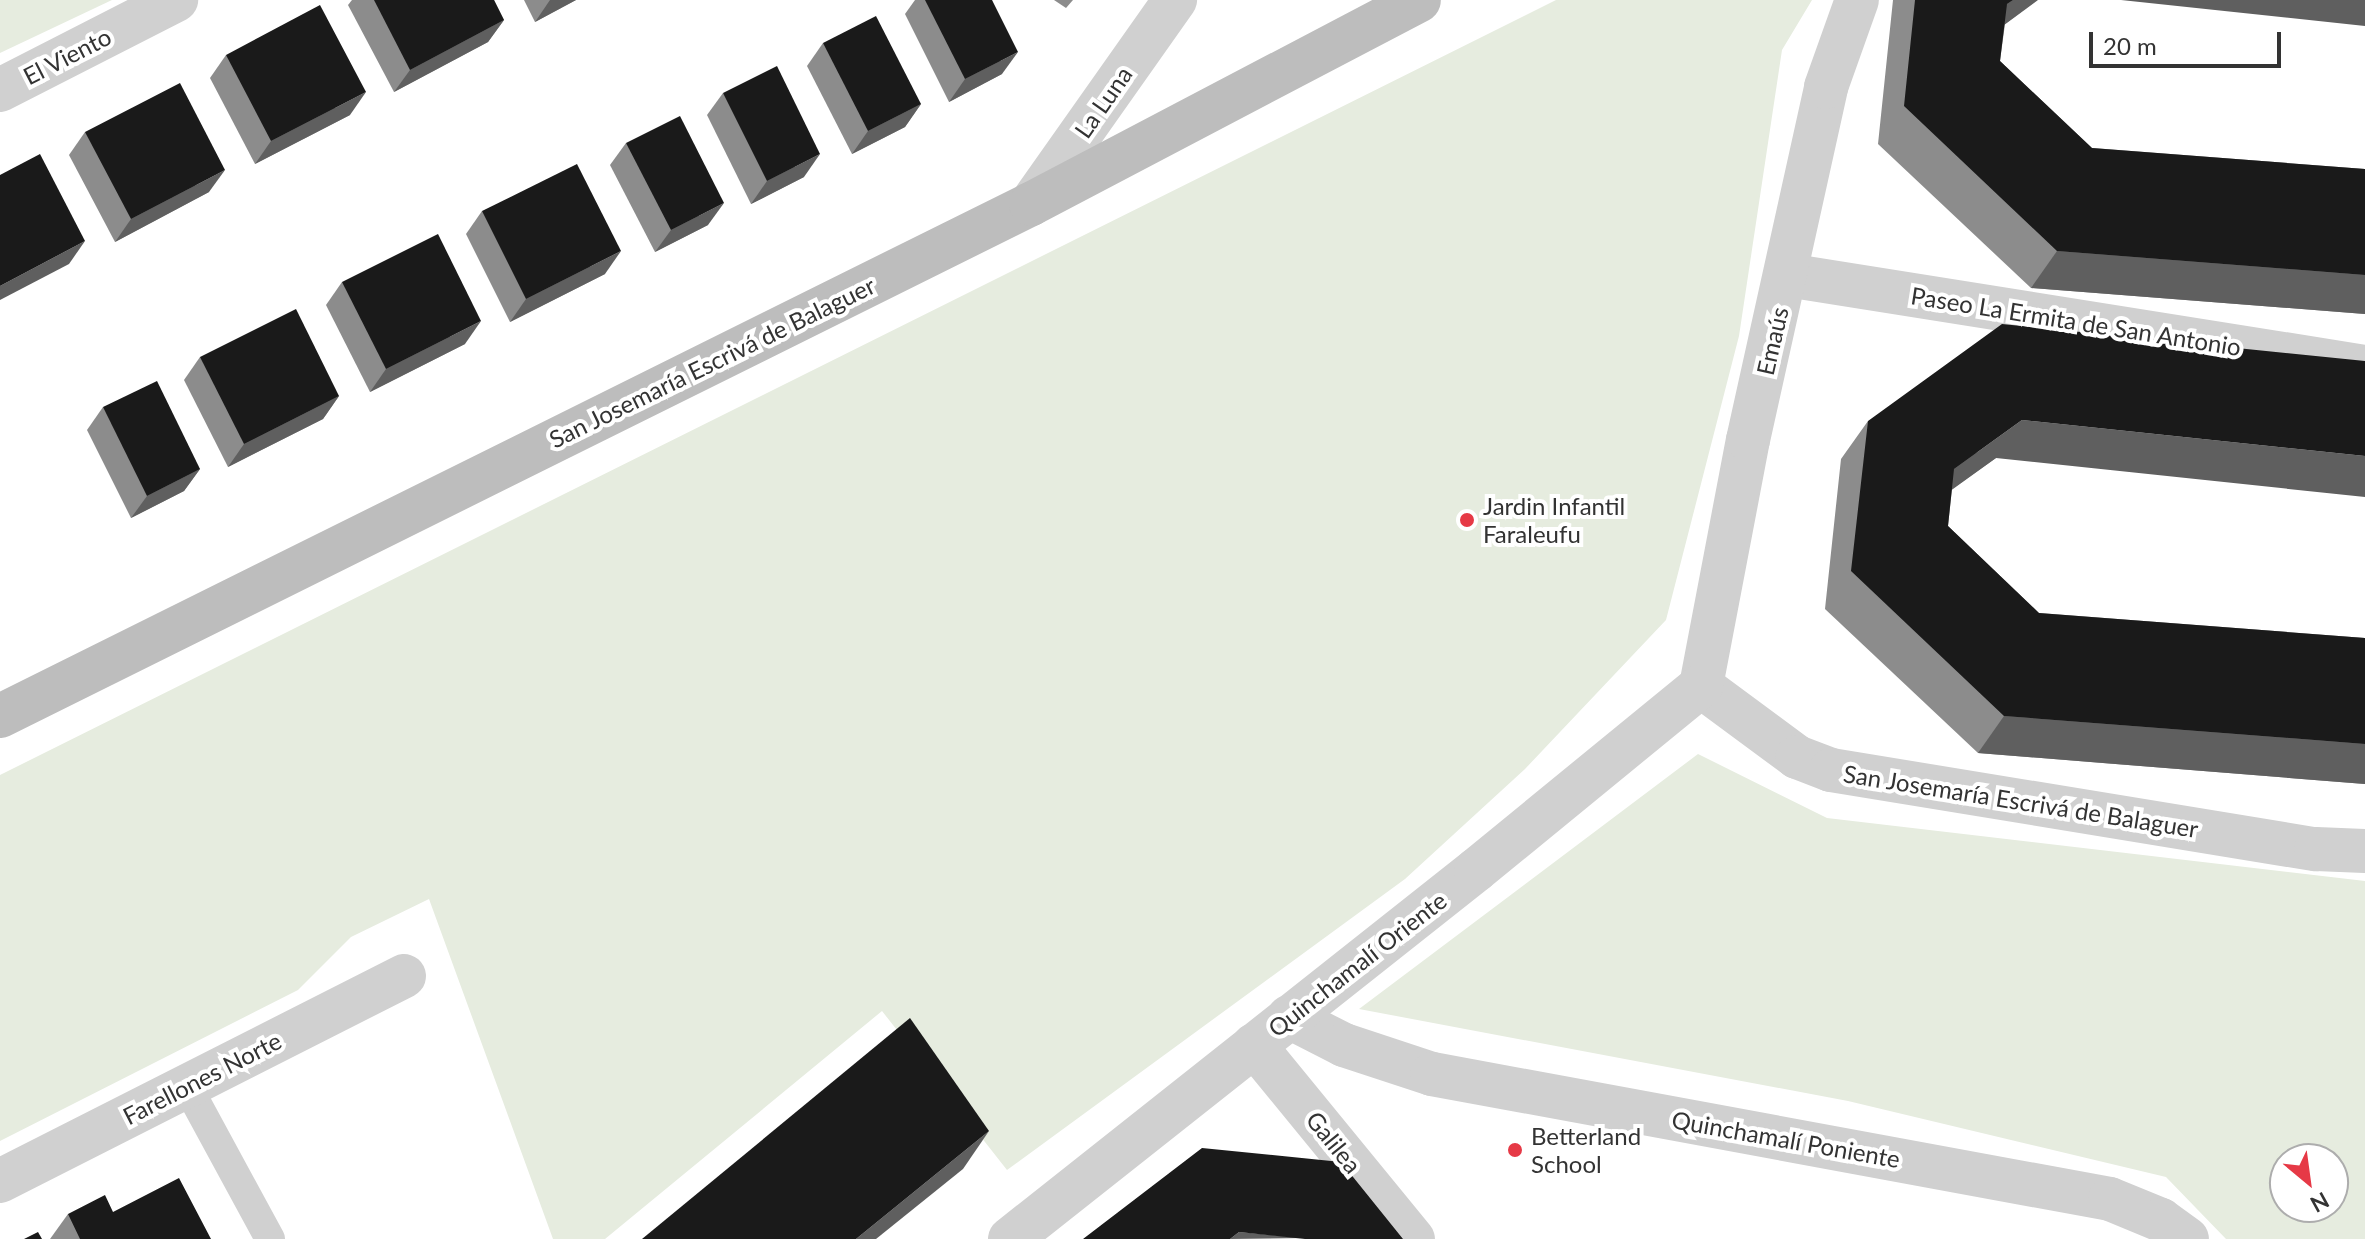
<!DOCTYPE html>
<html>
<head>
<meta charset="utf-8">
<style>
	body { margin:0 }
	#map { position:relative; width:2365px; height:1239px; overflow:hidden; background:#fff; font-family:Lato,sans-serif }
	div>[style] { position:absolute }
	.green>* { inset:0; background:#e6ecdf }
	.lane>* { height:30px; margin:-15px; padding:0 15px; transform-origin:15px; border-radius:15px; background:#d0d0d0 }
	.street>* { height:44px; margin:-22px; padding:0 22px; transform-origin:22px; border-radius:22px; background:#d0d0d0 }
	.secondary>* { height:44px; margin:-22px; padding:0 22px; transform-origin:22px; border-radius:22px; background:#bdbdbd }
	.wall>* { inset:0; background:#8c8c8c }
	.shaded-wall>* { inset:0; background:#5f5f5f }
	.building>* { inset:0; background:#1a1a1a }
	.dots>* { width:22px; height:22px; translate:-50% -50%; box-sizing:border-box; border:4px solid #fff; border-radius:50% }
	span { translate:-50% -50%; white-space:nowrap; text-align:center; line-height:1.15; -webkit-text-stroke:8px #fff; paint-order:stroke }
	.street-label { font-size:24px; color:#333 }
	.poi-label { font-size:24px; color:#333 }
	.left { translate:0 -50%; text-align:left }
	.north { position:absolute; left:2269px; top:1143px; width:80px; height:80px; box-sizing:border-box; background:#fff; border:2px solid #adadad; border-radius:50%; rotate:151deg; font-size:22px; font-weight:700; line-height:32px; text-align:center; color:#333 }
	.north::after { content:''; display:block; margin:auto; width:28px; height:36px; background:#e63946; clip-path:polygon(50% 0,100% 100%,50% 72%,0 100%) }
	.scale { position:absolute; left:2089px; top:32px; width:192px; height:36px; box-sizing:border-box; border:4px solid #333; border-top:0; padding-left:10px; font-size:24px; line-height:28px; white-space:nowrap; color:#333; -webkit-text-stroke:6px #fff; paint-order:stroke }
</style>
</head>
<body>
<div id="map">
	<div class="green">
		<i style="clip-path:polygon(0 0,112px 0,0 53px)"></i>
		<i style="clip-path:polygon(1556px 0,1812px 0,1782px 50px,1739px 336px,1666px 620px,1525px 769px,1405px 879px,1007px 1170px,882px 1011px,605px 1239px,553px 1239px,429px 899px,351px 937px,298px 990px,0 1141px,0 775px)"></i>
		<i style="clip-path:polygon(evenodd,1698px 754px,1827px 818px,2365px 881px,2365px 1239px,2226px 1239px,2166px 1177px,1848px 1101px,1359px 1009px,1698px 754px,2285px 1159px,2333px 1159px,2333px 1207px,2285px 1207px,2285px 1159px)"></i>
	</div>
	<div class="lane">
		<i style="left:187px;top:1086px;width:174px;rotate:61.5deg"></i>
	</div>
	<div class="street">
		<i style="left:0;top:90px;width:198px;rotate:-27.1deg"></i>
		<i style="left:1031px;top:204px;width:250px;rotate:-54.8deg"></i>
		<i style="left:1787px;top:275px;width:585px;rotate:9.04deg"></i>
		<i style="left:1701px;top:686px;width:250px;rotate:-79.2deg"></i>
		<i style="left:1748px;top:440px;width:362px;rotate:-77.5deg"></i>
		<i style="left:1826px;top:87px;width:92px;rotate:-70.4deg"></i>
		<i style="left:1701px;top:686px;width:119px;rotate:36.5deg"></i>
		<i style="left:1797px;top:757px;width:36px;rotate:21deg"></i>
		<i style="left:1831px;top:770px;width:491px;rotate:9.3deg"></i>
		<i style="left:2316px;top:849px;width:49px;rotate:2.3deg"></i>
		<i style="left:1289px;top:1017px;width:62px;rotate:27deg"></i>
		<i style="left:1344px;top:1045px;width:93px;rotate:18.2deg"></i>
		<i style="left:1432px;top:1074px;width:689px;rotate:10.45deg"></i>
		<i style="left:2110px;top:1199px;width:55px;rotate:22.4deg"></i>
		<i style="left:2161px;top:1220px;width:32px;rotate:36deg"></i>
		<i style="left:1254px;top:1045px;width:251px;rotate:50.7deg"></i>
		<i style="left:0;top:1181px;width:453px;rotate:-26.9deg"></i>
		<i style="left:1010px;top:1239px;width:594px;rotate:-38.37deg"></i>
		<i style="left:1476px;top:870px;width:291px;rotate:-39.3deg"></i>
	</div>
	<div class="secondary">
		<i style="left:0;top:716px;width:1151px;rotate:-26.41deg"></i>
		<i style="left:1031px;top:204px;width:438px;rotate:-27.7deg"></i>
	</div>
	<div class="wall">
		<i style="clip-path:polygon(352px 0,494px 0,504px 20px,488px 42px,394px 92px,348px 5px)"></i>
		<i style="clip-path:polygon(524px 0,576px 0,535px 22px)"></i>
		<i style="clip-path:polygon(915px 0,992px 0,1002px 74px,949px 102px,905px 14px)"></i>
		<i style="clip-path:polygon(1054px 0,1073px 0,1066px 8px)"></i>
		<i style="clip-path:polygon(1893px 0,2037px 0,2005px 24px,2000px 61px,2092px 148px,2365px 169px,2365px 314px,2031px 288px,1878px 144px)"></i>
		<i style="clip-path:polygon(823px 43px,921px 104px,905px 127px,852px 154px,807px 66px)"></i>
		<i style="clip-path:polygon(226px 55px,350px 115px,255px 164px,210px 78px)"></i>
		<i style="clip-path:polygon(723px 93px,804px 177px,751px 204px,707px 115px)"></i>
		<i style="clip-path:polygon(85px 132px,209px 192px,115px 242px,69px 155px)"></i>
		<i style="clip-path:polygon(626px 143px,708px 225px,655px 252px,610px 165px)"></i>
		<i style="clip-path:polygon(482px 211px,605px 274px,510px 322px,466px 234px)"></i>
		<i style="clip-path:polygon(342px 282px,465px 344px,370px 392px,326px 305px)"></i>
		<i style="clip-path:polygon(200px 357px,339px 396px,323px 419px,228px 467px,184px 380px)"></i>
		<i style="clip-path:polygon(103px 407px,200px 469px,184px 491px,131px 518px,87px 430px)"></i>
		<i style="clip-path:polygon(1868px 421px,1996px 458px,1952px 489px,1948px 526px,2039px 613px,2365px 638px,2365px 784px,1978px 753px,1825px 609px,1841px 459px)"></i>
		<i style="clip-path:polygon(113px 1212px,211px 1239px,50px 1239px,68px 1214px)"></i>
	</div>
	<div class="shaded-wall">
		<i style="clip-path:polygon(550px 0,576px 0,535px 22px)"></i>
		<i style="clip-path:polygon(2013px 0,2038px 0,1981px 42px,2007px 4px)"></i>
		<i style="clip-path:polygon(2121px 0,2365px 0,2365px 26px)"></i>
		<i style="clip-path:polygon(504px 20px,488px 42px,394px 92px,410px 70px)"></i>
		<i style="clip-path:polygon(1018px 52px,1002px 74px,949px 102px,965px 79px)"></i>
		<i style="clip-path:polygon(366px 92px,350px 115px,255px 164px,271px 141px)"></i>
		<i style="clip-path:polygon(921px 104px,905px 127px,852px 154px,868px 131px)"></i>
		<i style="clip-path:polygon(820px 154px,804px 177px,751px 204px,767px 181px)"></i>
		<i style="clip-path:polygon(225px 170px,209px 192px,115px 242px,131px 219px)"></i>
		<i style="clip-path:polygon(724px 203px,708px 225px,655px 252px,671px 230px)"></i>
		<i style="clip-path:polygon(85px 241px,69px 264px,0 300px,0 286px)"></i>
		<i style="clip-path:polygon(621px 251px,605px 274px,510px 322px,526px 299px)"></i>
		<i style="clip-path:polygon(2057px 251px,2365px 275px,2365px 314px,2031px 288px)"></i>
		<i style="clip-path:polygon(481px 321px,465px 344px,370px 392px,386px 369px)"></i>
		<i style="clip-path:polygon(339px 396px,323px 419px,228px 467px,244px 444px)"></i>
		<i style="clip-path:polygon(2022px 420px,2365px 456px,2365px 497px,1996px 458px,1928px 507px,1954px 469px)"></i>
		<i style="clip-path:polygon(200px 469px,184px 491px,131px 518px,147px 496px)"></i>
		<i style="clip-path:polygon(2004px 716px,2365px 744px,2365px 784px,1978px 753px)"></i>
		<i style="clip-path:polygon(989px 1131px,963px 1169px,876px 1239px,856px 1239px)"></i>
		<i style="clip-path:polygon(1239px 1232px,1304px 1238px,1230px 1239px)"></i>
	</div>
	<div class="building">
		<i style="clip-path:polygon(374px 0,494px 0,504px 20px,410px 70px)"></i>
		<i style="clip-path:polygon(925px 0,992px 0,1018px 52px,965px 79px)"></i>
		<i style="clip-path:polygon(1915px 0,2013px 0,2007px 4px,2000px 61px,2092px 148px,2365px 169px,2365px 275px,2057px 251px,1904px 106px)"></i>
		<i style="clip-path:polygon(320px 5px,366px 92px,271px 141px,226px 55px)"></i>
		<i style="clip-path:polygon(876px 16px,921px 104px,868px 131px,823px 43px)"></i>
		<i style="clip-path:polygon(777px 66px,820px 154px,767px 181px,723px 93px)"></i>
		<i style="clip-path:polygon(180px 83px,225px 170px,131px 219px,85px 132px)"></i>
		<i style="clip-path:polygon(680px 116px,724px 203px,671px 230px,626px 143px)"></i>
		<i style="clip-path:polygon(40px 154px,85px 241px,0 286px,0 175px)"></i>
		<i style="clip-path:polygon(577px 164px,621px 251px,526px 299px,482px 211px)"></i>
		<i style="clip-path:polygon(438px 234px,481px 321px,386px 369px,342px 282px)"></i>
		<i style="clip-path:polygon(296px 309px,339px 396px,244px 444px,200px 357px)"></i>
		<i style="clip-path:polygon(2002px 324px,2365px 361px,2365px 456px,2022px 420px,1954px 469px,1948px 526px,2039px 613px,2365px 638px,2365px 744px,2004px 716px,1851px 571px,1868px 421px)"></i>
		<i style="clip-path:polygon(157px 381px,200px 469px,147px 496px,103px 407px)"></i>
		<i style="clip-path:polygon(910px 1018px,989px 1131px,856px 1239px,642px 1239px)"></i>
		<i style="clip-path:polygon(1202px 1148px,1341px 1162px,1403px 1239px,1305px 1239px,1239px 1232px,1230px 1239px,1083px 1239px)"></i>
		<i style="clip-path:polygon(179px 1178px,211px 1239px,80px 1239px,68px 1214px,105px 1195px,113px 1212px)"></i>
		<i style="clip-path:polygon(38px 1232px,42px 1239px,24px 1239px)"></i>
	</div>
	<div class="dots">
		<i style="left:1467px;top:520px;background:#e63946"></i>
		<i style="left:1515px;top:1150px;background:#e63946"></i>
	</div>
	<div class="street-label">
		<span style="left:67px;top:56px;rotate:-27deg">El Viento</span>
		<span style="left:1103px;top:102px;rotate:-55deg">La Luna</span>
		<span style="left:2076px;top:321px;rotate:9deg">Paseo La Ermita de San Antonio</span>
		<span style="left:1772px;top:341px;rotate:-77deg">Emaús</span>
		<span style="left:712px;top:362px;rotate:-26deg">San Josemaría Escrivá de Balaguer</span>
		<span style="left:2021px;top:801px;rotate:9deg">San Josemaría Escrivá de Balaguer</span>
		<span style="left:1357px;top:964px;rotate:-38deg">Quinchamalí Oriente</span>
		<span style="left:202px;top:1078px;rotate:-27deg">Farellones Norte</span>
		<span style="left:1786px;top:1139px;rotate:10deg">Quinchamalí Poniente</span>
		<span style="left:1334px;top:1142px;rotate:51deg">Galilea</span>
	</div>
	<div class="poi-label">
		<span class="left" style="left:1483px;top:520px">Jardin Infantil<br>Faraleufu</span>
		<span class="left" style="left:1531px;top:1150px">Betterland<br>School</span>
	</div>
	<div class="north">N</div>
	<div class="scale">20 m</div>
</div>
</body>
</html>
